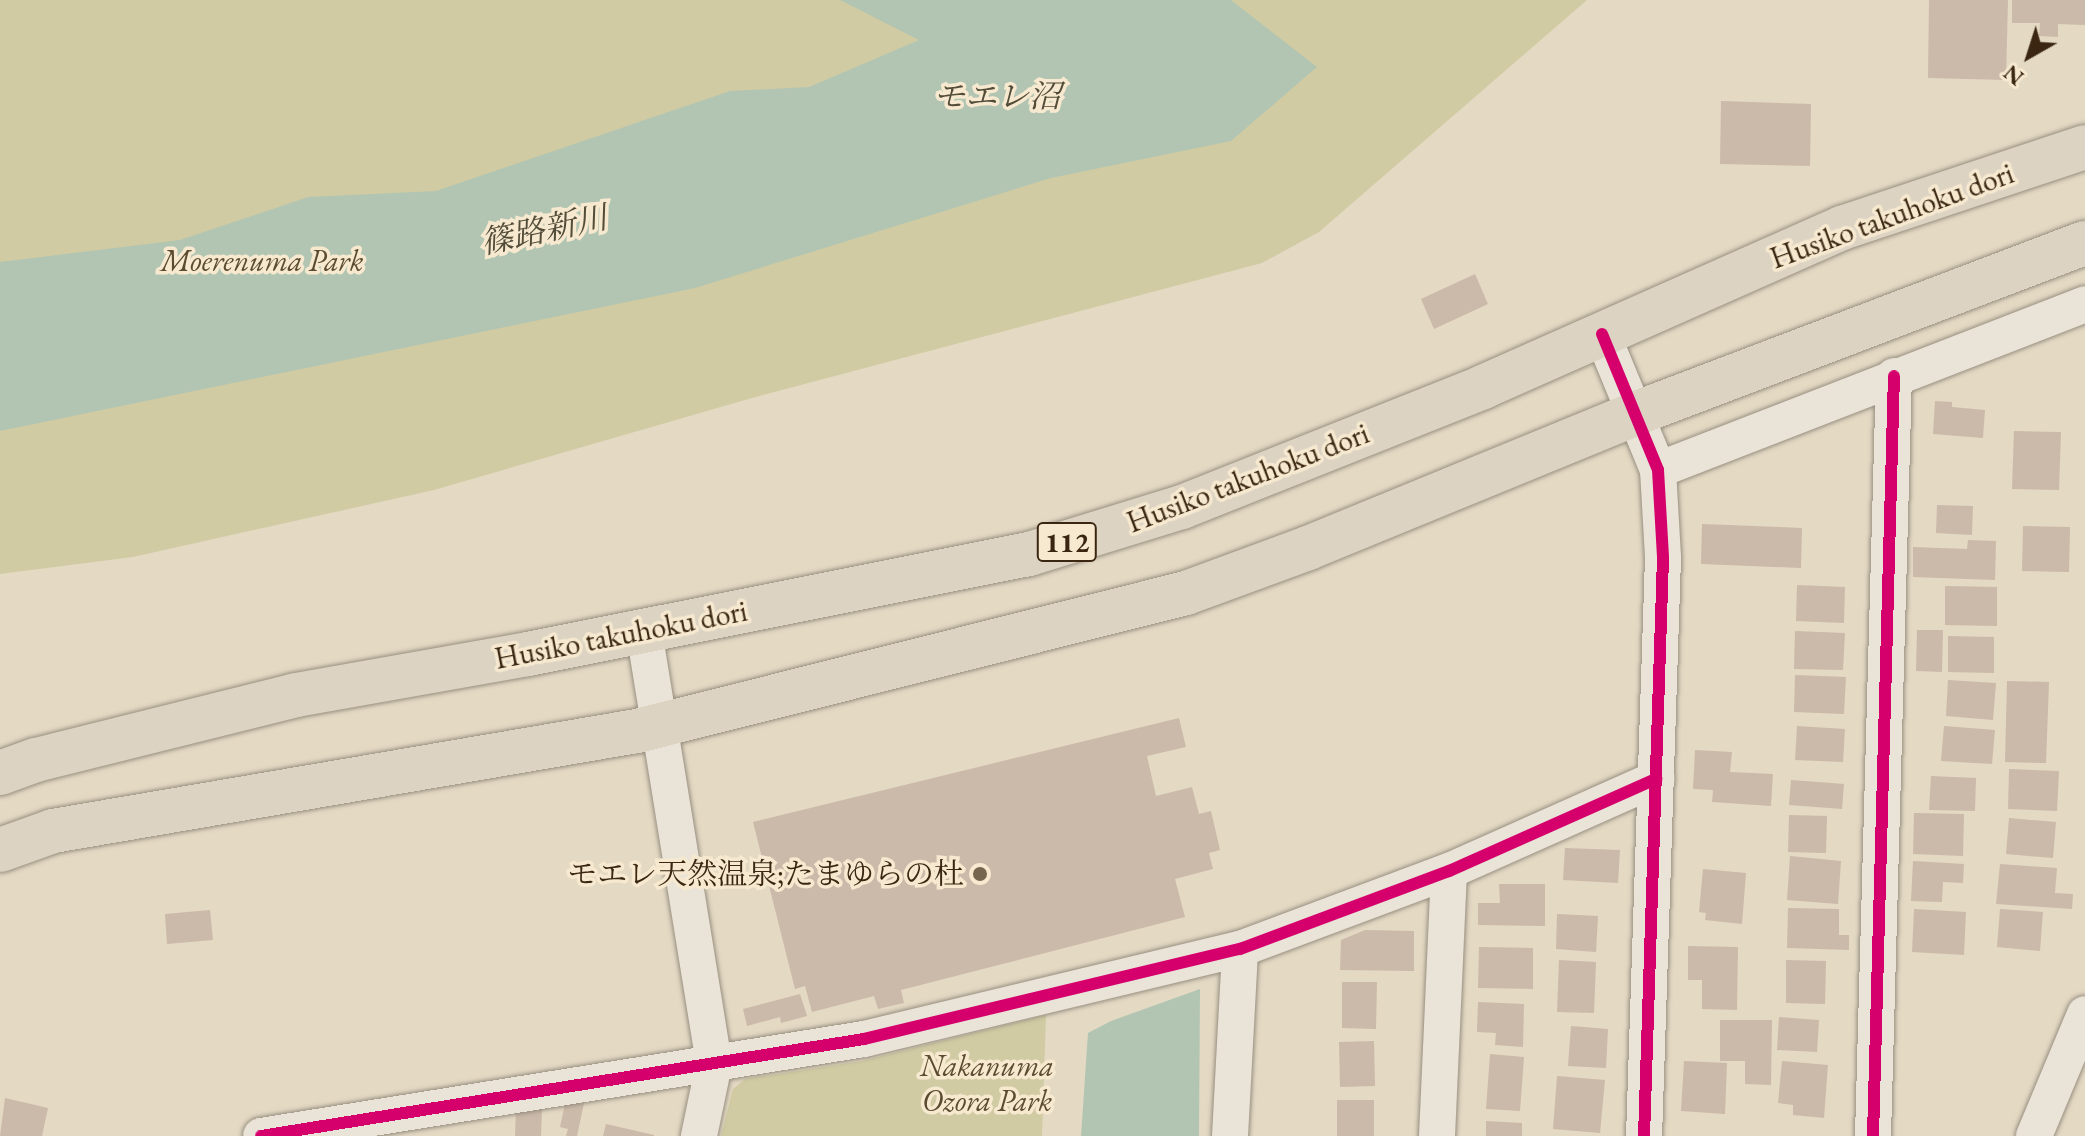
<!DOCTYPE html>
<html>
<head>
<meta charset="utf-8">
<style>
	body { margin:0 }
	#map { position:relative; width:2085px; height:1136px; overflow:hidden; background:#e4d9c3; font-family:"EB Garamond","Noto Serif JP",serif }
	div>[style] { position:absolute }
	.green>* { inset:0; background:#d1cba3 }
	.water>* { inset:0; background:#b1c5b2 }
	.building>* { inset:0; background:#cbb9a9 }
	.roads { filter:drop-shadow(0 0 2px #988f80) drop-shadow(0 0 2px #988f80) }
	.minor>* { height:36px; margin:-18px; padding:0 18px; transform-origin:18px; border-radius:18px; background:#e9e3d8 }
	.primary>* { height:44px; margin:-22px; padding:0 22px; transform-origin:22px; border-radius:22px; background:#dcd3c3 }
	.cycleway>* { height:12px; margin:-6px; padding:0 6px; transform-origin:6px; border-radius:6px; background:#d6006c }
	.dots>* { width:22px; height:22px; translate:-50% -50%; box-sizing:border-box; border:4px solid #f6e9d0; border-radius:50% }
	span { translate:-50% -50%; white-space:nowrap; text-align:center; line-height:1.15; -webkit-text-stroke:7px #f6e9d0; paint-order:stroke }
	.shield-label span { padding:2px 6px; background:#f6e9d0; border:2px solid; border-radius:6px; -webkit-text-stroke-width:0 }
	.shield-label { font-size:28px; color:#3a2611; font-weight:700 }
	.street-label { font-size:30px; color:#3a2611 }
	.park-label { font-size:30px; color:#5c4c2f; font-style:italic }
	.poi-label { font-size:30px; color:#3a2611 }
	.right { translate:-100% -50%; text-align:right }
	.water-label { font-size:32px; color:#524c38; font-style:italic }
	.north { position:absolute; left:1989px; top:16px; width:80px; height:80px; -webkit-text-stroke:6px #f6e9d0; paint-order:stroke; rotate:219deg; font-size:22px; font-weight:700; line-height:32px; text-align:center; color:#3a2611 }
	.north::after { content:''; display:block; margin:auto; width:28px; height:36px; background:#3a2611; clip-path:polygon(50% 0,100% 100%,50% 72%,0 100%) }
</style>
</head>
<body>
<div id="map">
	<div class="green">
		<i style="clip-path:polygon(0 0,1587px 0,1319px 232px,1262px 263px,752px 398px,434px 490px,133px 557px,0 574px)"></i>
		<i style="clip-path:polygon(1046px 1015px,1042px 1136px,721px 1136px,733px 1089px,745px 1079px,862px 1061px)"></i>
	</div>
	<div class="water">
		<i style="clip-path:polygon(840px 0,1231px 0,1317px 67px,1231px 141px,1051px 178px,695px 288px,0 431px,0 262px,180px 240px,308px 197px,436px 191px,730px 91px,809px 87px,919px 40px)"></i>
		<i style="clip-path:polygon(1200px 989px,1199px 1136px,1081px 1136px,1088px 1033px,1111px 1021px)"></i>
	</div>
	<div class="building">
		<i style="clip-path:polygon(1929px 0,2008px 0,2006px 80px,1928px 78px)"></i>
		<i style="clip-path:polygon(2012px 0,2085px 0,2085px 25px,2058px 24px,2058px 37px,2039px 36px,2040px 23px,2012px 23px)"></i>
		<i style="clip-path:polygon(1721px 101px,1811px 104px,1810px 166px,1720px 164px)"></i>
		<i style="clip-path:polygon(1475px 274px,1488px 304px,1434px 329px,1421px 299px)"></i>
		<i style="clip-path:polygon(1935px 401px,1952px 402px,1952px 407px,1985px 410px,1983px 438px,1933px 434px)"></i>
		<i style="clip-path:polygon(2014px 431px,2061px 432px,2059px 490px,2012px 489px)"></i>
		<i style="clip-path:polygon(1937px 505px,1973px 506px,1972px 535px,1936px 533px)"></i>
		<i style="clip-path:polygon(1702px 524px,1802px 528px,1801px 568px,1701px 564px)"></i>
		<i style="clip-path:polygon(2023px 526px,2070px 527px,2069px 572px,2022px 571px)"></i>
		<i style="clip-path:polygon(1968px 540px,1996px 541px,1995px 580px,1913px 577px,1913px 547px,1967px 549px)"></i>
		<i style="clip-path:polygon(1797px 585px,1845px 587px,1844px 623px,1796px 621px)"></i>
		<i style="clip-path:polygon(1945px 586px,1997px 587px,1997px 626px,1945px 625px)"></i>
		<i style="clip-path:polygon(1917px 630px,1943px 630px,1942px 672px,1916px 671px)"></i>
		<i style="clip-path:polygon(1795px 631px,1845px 633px,1843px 670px,1794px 669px)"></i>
		<i style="clip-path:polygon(1948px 636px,1994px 637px,1994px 673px,1948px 672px)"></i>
		<i style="clip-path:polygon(1795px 675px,1846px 677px,1844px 714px,1794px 712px)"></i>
		<i style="clip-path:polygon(1948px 680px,1996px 683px,1993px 720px,1946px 716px)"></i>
		<i style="clip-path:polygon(2007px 681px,2049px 682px,2046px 763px,2005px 762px)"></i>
		<i style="clip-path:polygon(1179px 718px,1186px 747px,1147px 756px,1156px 796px,1192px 787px,1199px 814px,1211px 811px,1220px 850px,1209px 853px,1213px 869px,1175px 879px,1185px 917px,901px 990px,904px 1003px,878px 1009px,874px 996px,812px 1012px,805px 986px,795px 989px,753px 822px)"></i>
		<i style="clip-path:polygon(1797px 726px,1845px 729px,1843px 762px,1795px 760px)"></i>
		<i style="clip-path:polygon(1944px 726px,1995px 730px,1992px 764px,1941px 761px)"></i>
		<i style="clip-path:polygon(1695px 750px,1732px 752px,1730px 772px,1773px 774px,1771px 806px,1712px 802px,1713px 790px,1693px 789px)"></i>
		<i style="clip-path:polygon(2009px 769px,2059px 771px,2057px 811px,2008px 809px)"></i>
		<i style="clip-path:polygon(1931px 776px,1976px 778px,1975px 811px,1929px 810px)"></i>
		<i style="clip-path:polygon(1791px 780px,1844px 784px,1842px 809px,1789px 805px)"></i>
		<i style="clip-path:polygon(1914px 813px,1964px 814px,1963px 856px,1913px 854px)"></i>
		<i style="clip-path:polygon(1789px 815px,1827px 816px,1826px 853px,1788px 852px)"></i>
		<i style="clip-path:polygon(2009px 818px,2056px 822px,2053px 858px,2006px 854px)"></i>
		<i style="clip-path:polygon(1565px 848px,1620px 850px,1618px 883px,1563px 880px)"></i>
		<i style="clip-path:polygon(1790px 856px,1841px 861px,1838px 904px,1787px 900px)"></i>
		<i style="clip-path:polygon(1913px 861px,1964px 864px,1963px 883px,1943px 882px,1942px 902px,1911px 901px)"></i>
		<i style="clip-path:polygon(2000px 864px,2057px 868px,2055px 893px,2073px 894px,2072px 909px,1996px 904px)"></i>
		<i style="clip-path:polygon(1703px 869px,1746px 873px,1742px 924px,1705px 920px,1706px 913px,1699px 912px)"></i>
		<i style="clip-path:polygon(1499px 884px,1545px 884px,1545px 926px,1478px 925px,1478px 903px,1500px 903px)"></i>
		<i style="clip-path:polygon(1788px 908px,1839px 909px,1839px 935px,1849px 935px,1849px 950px,1787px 948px)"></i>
		<i style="clip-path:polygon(1914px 909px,1966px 912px,1964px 955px,1912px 952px)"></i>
		<i style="clip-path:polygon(2000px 909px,2043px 912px,2040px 951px,1997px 947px)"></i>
		<i style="clip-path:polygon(210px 910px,213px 940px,167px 944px,165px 914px)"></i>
		<i style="clip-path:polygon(1557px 914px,1598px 916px,1596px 952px,1556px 949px)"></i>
		<i style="clip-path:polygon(1365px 930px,1414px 931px,1414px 971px,1340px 970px,1341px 940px)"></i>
		<i style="clip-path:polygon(1688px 946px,1738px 947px,1737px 1010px,1702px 1009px,1702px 980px,1688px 980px)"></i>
		<i style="clip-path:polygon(1479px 947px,1533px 948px,1533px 989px,1478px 988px)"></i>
		<i style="clip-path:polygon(1559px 960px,1596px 962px,1594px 1013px,1557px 1012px)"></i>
		<i style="clip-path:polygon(1786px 960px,1826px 961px,1825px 1004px,1786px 1003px)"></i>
		<i style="clip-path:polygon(1342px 982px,1377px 982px,1376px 1029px,1342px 1028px)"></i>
		<i style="clip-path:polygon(800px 994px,807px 1016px,781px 1023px,780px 1017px,747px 1026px,743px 1009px)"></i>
		<i style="clip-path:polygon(1478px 1002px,1524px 1004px,1523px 1047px,1495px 1045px,1496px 1033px,1477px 1032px)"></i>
		<i style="clip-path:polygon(1779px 1017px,1819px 1020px,1817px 1052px,1777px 1050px)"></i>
		<i style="clip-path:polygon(1720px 1020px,1772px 1020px,1771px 1085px,1745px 1084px,1745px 1061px,1720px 1061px)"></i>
		<i style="clip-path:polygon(1571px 1026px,1608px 1029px,1606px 1068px,1568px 1066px)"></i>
		<i style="clip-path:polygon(1374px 1041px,1375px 1086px,1340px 1087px,1339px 1042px)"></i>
		<i style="clip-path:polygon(1490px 1054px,1524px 1057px,1520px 1111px,1486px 1109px)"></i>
		<i style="clip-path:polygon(1684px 1061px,1727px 1063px,1725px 1114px,1681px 1111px)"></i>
		<i style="clip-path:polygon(1782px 1061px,1828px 1065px,1824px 1118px,1793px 1115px,1793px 1105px,1778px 1103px)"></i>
		<i style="clip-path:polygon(1557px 1076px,1605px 1080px,1600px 1133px,1553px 1129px)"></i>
		<i style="clip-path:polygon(5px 1098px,48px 1108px,42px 1136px,0 1136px)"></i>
		<i style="clip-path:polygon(566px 1099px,584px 1103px,577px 1136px,566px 1136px,568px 1129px,560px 1127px)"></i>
		<i style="clip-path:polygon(1337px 1100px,1374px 1100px,1374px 1136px,1337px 1136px)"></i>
		<i style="clip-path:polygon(516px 1108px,542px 1109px,541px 1136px,515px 1136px)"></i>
		<i style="clip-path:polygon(1486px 1121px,1522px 1123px,1522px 1136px,1486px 1136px)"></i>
		<i style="clip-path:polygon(606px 1124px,654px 1135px,654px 1136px,603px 1136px)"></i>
	</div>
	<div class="roads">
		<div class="minor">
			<i style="left:1602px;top:334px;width:147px;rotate:67.6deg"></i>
			<i style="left:1658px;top:470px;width:88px;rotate:86.7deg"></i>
			<i style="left:1663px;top:558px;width:578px;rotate:91.88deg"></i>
			<i style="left:1658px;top:470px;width:458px;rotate:-21.2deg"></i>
			<i style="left:644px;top:631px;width:439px;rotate:80.8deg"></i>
			<i style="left:714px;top:1064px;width:74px;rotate:101.8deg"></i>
			<i style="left:261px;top:1136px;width:611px;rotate:-9.14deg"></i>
			<i style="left:864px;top:1039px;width:387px;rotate:-13.5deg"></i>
			<i style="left:1240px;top:949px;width:223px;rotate:-20.5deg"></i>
			<i style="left:1449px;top:871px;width:227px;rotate:-24deg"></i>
			<i style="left:1230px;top:1136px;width:187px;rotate:-86.9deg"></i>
			<i style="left:1437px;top:1136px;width:265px;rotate:-87.4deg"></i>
			<i style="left:1873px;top:1136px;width:760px;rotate:-88.42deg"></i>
			<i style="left:2034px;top:1136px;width:132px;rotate:-67.3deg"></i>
		</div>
		<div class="primary">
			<i style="left:0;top:773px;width:38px;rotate:-20deg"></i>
			<i style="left:36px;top:760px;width:268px;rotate:-14deg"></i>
			<i style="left:296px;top:695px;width:236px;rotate:-10deg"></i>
			<i style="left:528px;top:654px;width:511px;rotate:-11.29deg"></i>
			<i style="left:1029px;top:554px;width:160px;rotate:-17.1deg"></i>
			<i style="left:1182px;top:507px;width:324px;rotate:-21.7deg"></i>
			<i style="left:1483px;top:387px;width:393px;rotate:-23.9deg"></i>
			<i style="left:1842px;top:228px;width:256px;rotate:-18.4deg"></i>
			<i style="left:0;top:850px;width:56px;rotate:-19.7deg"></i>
			<i style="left:53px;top:831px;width:592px;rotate:-9.72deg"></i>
			<i style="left:637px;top:731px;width:566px;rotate:-14.11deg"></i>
			<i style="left:1186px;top:593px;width:130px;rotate:-20.2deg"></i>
			<i style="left:1308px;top:548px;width:356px;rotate:-22.3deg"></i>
			<i style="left:1637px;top:413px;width:479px;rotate:-20.8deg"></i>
		</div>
	</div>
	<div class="cycleway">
		<i style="left:1602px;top:334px;width:147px;rotate:67.6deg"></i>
		<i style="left:1658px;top:470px;width:88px;rotate:86.7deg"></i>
		<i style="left:1663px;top:558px;width:578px;rotate:91.88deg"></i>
		<i style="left:261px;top:1136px;width:611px;rotate:-9.14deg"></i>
		<i style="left:864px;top:1039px;width:387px;rotate:-13.5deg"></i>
		<i style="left:1240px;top:949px;width:223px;rotate:-20.5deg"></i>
		<i style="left:1449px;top:871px;width:227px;rotate:-24deg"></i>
		<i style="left:1873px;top:1136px;width:760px;rotate:-88.42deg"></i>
	</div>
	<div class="dots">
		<i style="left:980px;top:874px;background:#76654f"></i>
	</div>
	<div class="shield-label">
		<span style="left:1067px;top:542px">112</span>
	</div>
	<div class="street-label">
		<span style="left:1892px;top:216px;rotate:-20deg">Husiko takuhoku dori</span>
		<span style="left:1248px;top:478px;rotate:-21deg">Husiko takuhoku dori</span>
		<span style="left:621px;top:635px;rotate:-11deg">Husiko takuhoku dori</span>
	</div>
	<div class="park-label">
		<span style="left:262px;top:261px">Moerenuma Park</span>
		<span style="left:987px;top:1083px">Nakanuma<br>Ozora Park</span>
	</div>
	<div class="poi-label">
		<span class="right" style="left:964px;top:874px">モエレ天然温泉;たまゆらの杜</span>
	</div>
	<div class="water-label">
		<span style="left:997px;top:96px">モエレ沼</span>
		<span style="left:544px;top:230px;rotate:-12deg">篠路新川</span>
	</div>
	<div class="north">N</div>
</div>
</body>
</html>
